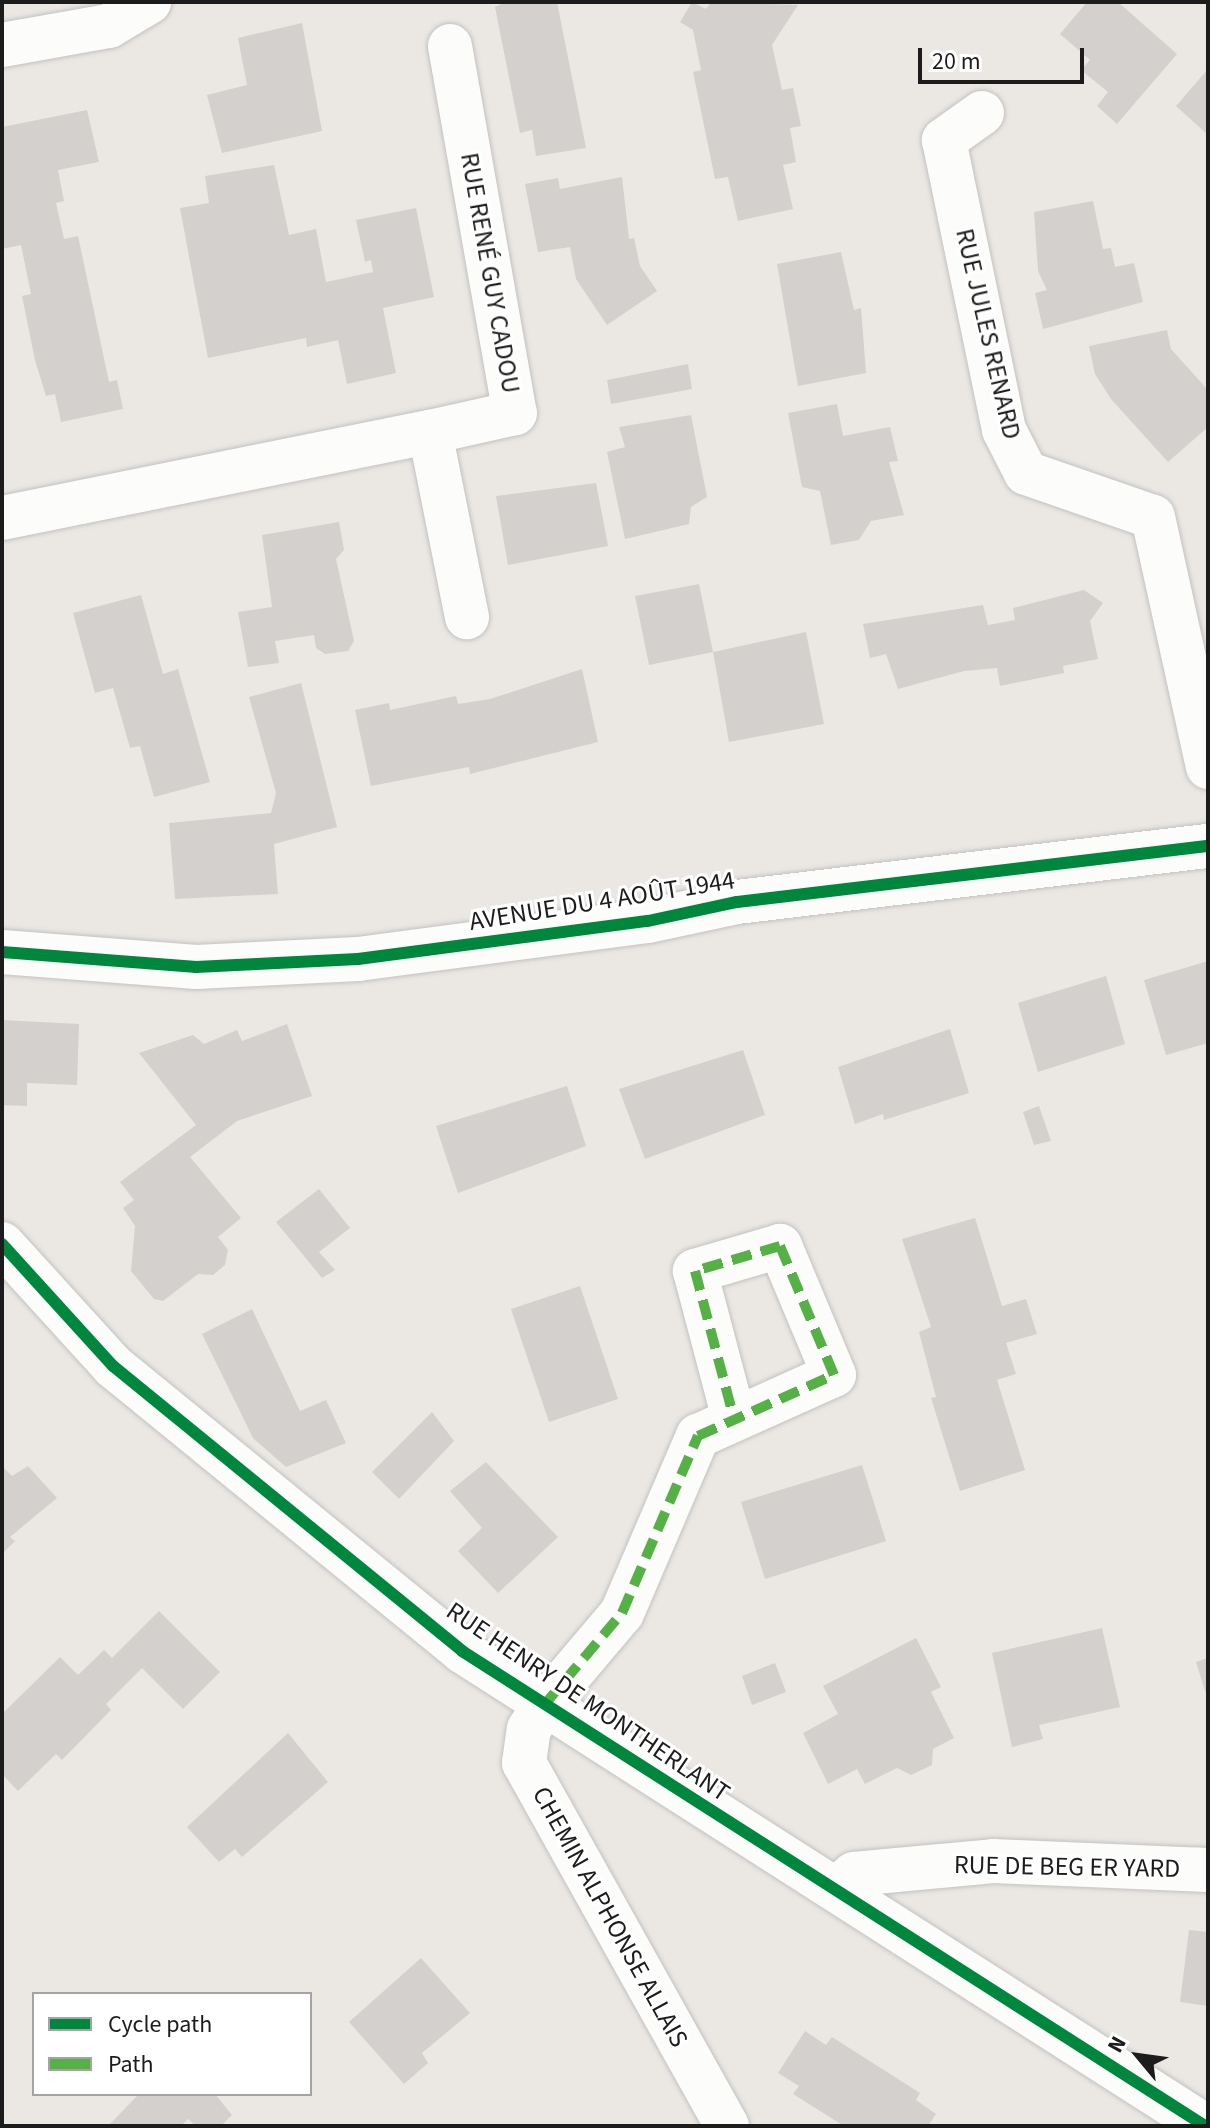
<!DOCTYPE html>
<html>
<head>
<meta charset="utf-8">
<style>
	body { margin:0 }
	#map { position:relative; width:1210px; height:2128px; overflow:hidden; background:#ebe8e4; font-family:"Source Sans 3",sans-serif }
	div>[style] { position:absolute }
	.building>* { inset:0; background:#d3d0cd }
	.roads { filter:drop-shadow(0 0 2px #c3c2c0) drop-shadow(0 0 2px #c3c2c0) }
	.minor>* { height:44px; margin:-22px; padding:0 22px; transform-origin:22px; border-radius:22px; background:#fcfcfb }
	.tertiary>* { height:44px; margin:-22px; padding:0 22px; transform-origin:22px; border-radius:22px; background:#fcfcfb }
	.quiet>* { height:10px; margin-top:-5px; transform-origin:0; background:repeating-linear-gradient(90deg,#55b145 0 20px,transparent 0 30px) }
	.cycleway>* { height:12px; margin:-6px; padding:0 6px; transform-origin:6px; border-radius:6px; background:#00873e }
	span { translate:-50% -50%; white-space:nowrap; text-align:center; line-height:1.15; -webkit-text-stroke:6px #fff; paint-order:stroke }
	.street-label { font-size:26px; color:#1c1c1c }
	.frame { position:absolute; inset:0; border:4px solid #1c1c1c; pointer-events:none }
	.legend { position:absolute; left:32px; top:1992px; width:280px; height:104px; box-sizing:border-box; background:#fff; border:2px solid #a4a4a4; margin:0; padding:10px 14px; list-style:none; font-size:24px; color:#1c1c1c }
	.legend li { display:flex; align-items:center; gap:16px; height:40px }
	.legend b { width:40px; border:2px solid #a4a4a4 }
	.north { position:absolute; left:1098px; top:2016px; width:80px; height:80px; -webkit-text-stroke:6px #fff; paint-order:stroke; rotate:299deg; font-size:22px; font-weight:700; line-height:32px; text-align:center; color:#1c1c1c }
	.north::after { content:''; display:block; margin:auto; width:28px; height:36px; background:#1c1c1c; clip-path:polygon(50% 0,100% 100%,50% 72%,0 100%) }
	.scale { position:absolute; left:918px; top:48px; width:166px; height:36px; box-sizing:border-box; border:4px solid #1c1c1c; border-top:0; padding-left:10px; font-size:24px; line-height:28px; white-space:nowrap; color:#1c1c1c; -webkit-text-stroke:6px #fff; paint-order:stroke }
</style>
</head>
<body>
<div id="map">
	<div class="building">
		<i style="clip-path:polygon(506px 2px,557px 2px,586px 148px,536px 156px,532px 130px,520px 133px,495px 7px)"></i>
		<i style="clip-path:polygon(692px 2px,706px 9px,711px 2px,798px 5px,772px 45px,782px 90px,793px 88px,801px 126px,790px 128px,796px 162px,783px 165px,793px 209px,738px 221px,728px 177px,715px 179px,693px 72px,701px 70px,693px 30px,680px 22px)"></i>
		<i style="clip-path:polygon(1087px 2px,1118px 2px,1177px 54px,1117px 124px,1097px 106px,1108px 92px,1081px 70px,1090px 60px,1060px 34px)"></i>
		<i style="clip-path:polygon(302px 23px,322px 131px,222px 153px,207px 95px,247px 85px,238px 38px)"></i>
		<i style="clip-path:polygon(1208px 69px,1208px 135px,1176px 106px)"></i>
		<i style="clip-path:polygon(87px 110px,99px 162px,58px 170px,64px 201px,56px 203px,64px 239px,78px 236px,109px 382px,117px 380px,123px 409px,61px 422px,55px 394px,46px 396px,35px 360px,22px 296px,31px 294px,21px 245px,2px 249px,2px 127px)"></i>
		<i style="clip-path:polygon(274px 165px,289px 235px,316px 229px,326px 282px,373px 272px,371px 260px,365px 262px,356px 220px,416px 208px,434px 297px,383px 308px,396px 373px,347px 384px,338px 340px,307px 347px,306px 338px,208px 358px,180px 208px,209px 203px,205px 176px)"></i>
		<i style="clip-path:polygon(622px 177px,629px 239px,634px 238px,640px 266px,657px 291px,607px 325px,576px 279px,570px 247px,538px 252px,525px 184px,558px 178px,560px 189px)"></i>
		<i style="clip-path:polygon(1093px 201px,1103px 249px,1111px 248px,1115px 267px,1134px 263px,1143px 302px,1043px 329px,1035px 293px,1047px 290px,1038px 271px,1034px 212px)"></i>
		<i style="clip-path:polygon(841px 252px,854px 310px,861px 308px,866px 373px,798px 386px,777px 264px)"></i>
		<i style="clip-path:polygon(1167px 330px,1171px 349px,1208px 390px,1208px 427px,1168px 462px,1111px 399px,1095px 374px,1089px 346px)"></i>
		<i style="clip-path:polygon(688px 364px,692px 389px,611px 404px,607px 380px)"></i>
		<i style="clip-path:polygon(837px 404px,843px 436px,890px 427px,898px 461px,889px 462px,904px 515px,871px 521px,859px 540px,831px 545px,820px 491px,802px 487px,788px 413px)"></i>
		<i style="clip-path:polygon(691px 415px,707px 497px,691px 507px,689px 524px,625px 539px,607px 452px,625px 447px,619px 427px)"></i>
		<i style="clip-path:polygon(596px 483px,608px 546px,508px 565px,496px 496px)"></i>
		<i style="clip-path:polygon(339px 522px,344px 550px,336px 559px,354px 641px,348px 651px,325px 654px,316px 648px,314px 635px,275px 641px,279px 663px,248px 667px,238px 612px,272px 607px,262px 535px)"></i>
		<i style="clip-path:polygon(699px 584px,713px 652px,649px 665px,635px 596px)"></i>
		<i style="clip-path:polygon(1084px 590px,1103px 603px,1090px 621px,1098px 659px,1063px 666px,1064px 673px,1000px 686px,997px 668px,964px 671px,898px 689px,886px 654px,870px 658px,863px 624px,983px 605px,988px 625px,1015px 620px,1013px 608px)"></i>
		<i style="clip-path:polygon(141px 595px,163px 674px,178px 669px,210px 782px,154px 797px,140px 746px,130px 748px,113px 688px,95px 693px,73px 613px)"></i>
		<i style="clip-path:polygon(806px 632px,824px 724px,729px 742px,713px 652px)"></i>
		<i style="clip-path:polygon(582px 669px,598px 742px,470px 774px,469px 767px,371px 786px,355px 710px,389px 703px,390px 710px,456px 696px,458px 704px,490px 699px)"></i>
		<i style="clip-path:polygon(301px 683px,337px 827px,274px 844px,278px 894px,175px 899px,169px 823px,271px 813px,276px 793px,249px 697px)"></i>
		<i style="clip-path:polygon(1208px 961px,1208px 1043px,1166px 1055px,1144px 980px)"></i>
		<i style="clip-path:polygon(1106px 976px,1125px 1044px,1038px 1072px,1018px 1003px)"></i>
		<i style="clip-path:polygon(2px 1020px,79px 1024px,77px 1085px,27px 1083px,27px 1106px,2px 1105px)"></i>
		<i style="clip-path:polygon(287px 1024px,312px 1096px,237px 1121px,190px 1157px,241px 1218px,218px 1237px,228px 1250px,225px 1265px,213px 1275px,198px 1274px,163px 1301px,154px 1299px,131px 1271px,135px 1226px,123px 1208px,134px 1200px,120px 1182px,196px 1125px,139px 1053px,193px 1035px,204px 1044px,237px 1030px,242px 1041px)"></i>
		<i style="clip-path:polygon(950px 1029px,969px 1093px,884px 1120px,883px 1114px,855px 1124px,838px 1067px)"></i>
		<i style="clip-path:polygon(743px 1050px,765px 1115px,645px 1159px,619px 1089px)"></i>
		<i style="clip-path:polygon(567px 1086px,586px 1146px,458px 1193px,436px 1126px)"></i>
		<i style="clip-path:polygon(1039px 1106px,1051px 1141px,1034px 1145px,1023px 1112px)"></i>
		<i style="clip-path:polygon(319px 1189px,350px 1228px,319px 1252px,335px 1270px,322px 1278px,276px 1222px)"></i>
		<i style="clip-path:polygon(975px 1218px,1002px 1306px,1026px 1299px,1037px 1334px,1006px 1343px,1016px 1374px,997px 1380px,1025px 1470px,960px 1491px,931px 1398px,936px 1397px,919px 1332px,931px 1327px,902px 1239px)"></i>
		<i style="clip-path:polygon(580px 1286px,618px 1399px,549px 1422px,511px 1309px)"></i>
		<i style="clip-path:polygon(252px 1309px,300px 1411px,326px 1400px,346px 1443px,286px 1467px,253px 1438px,202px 1334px)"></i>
		<i style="clip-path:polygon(432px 1412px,454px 1441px,399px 1499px,372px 1472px)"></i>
		<i style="clip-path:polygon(486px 1462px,558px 1537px,498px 1593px,458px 1551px,482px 1528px,450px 1491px)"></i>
		<i style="clip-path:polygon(862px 1465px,886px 1541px,765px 1579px,741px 1502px)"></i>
		<i style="clip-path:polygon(2px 1466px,12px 1476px,28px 1466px,57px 1498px,10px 1537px,15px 1541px,2px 1554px)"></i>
		<i style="clip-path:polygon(159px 1611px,220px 1672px,183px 1709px,142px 1668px,106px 1704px,111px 1710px,62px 1760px,56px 1754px,18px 1791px,2px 1774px,2px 1714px,60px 1657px,78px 1675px,104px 1650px,112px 1658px)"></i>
		<i style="clip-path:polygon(1102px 1628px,1120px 1707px,1039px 1725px,1043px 1739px,1012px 1747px,992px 1653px)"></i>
		<i style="clip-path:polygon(916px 1638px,941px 1687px,931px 1692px,954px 1738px,933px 1749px,932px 1765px,911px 1775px,897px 1768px,865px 1784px,857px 1769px,828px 1784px,803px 1733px,838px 1714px,823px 1686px)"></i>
		<i style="clip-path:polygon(1208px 1658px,1208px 1697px,1207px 1697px,1196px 1662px)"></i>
		<i style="clip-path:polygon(775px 1663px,786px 1692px,752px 1705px,742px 1676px)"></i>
		<i style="clip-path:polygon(288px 1733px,328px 1782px,242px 1857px,235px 1849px,219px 1862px,187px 1827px)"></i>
		<i style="clip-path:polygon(1189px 1930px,1208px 1932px,1208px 2006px,1180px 2002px)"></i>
		<i style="clip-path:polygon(421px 1958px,470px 2013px,422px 2053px,428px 2063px,404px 2084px,349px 2022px)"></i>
		<i style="clip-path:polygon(805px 2031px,826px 2045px,832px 2037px,920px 2093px,916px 2100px,936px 2114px,928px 2126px,844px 2126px,793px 2094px,799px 2086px,778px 2073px)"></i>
		<i style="clip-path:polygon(139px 2094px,215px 2094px,232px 2115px,221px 2126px,196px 2126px,188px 2119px,181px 2126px,108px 2126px)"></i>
	</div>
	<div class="roads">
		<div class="minor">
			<i style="left:2px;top:45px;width:109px;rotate:-10.1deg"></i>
			<i style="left:109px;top:26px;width:47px;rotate:-31deg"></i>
			<i style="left:450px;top:46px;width:373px;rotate:80deg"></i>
			<i style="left:515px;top:413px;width:87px;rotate:167.4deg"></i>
			<i style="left:430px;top:432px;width:189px;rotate:78.7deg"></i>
			<i style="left:982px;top:113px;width:47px;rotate:144.6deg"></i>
			<i style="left:944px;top:140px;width:296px;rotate:78.3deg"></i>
			<i style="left:1004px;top:430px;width:48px;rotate:62.9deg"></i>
			<i style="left:1026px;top:473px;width:134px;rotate:19.1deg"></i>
			<i style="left:1153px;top:517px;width:256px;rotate:77.6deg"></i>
			<i style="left:2px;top:518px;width:437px;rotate:-11.4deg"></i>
			<i style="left:2px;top:1244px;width:165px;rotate:47.7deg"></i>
			<i style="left:113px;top:1366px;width:451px;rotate:39.2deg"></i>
			<i style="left:462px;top:1651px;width:882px;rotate:32.59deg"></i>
			<i style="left:836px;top:1889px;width:23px;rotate:-40deg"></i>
			<i style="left:854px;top:1874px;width:140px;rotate:-5.3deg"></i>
			<i style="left:993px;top:1861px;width:215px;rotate:2.4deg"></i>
			<i style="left:727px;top:2126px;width:416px;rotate:-119.2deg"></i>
			<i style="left:524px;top:1763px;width:34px;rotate:-82deg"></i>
			<i style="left:529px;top:1729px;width:30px;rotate:-57deg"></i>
			<i style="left:545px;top:1704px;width:119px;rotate:-49.8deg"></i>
			<i style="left:622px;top:1613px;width:193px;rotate:-66.8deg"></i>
			<i style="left:698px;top:1436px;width:149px;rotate:-24.2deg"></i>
			<i style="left:834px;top:1375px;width:140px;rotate:-112.7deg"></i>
			<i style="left:780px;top:1246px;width:89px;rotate:163.6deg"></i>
			<i style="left:695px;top:1271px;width:153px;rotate:75.2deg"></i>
		</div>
		<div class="tertiary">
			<i style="left:2px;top:952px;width:195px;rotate:4.4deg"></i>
			<i style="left:196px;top:967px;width:162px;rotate:-2.8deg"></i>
			<i style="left:358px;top:959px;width:292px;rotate:-7.5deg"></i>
			<i style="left:648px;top:921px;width:91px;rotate:-12.1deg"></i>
			<i style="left:737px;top:902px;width:474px;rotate:-6.8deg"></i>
		</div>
	</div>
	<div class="quiet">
		<i style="left:545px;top:1704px;width:119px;rotate:-49.8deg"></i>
		<i style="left:622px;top:1613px;width:193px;rotate:-66.8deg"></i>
		<i style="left:698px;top:1436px;width:149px;rotate:-24.2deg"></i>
		<i style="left:834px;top:1375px;width:140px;rotate:-112.7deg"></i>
		<i style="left:780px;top:1246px;width:89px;rotate:163.6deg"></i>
		<i style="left:695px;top:1271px;width:153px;rotate:75.2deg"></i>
	</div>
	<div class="cycleway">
		<i style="left:2px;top:952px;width:195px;rotate:4.4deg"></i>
		<i style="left:196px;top:967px;width:162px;rotate:-2.8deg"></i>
		<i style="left:358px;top:959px;width:292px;rotate:-7.5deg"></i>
		<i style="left:648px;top:921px;width:91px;rotate:-12.1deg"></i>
		<i style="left:737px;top:902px;width:474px;rotate:-6.8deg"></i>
		<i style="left:2px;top:1244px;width:165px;rotate:47.7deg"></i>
		<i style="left:113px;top:1366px;width:451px;rotate:39.2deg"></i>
		<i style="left:462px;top:1651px;width:882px;rotate:32.59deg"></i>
	</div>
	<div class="street-label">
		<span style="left:490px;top:273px;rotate:80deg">RUE RENÉ GUY CADOU</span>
		<span style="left:988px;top:334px;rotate:77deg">RUE JULES RENARD</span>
		<span style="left:602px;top:901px;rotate:-9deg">AVENUE DU 4 AOÛT 1944</span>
		<span style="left:588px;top:1702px;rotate:34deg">RUE HENRY DE MONTHERLANT</span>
		<span style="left:1067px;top:1867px;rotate:1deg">RUE DE BEG ER YARD</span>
		<span style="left:610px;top:1917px;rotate:61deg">CHEMIN ALPHONSE ALLAIS</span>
	</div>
	<div class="frame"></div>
	<ul class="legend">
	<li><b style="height:10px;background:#00873e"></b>Cycle path</li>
	<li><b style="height:10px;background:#55b145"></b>Path</li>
	</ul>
	<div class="north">N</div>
	<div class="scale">20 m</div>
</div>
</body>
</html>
